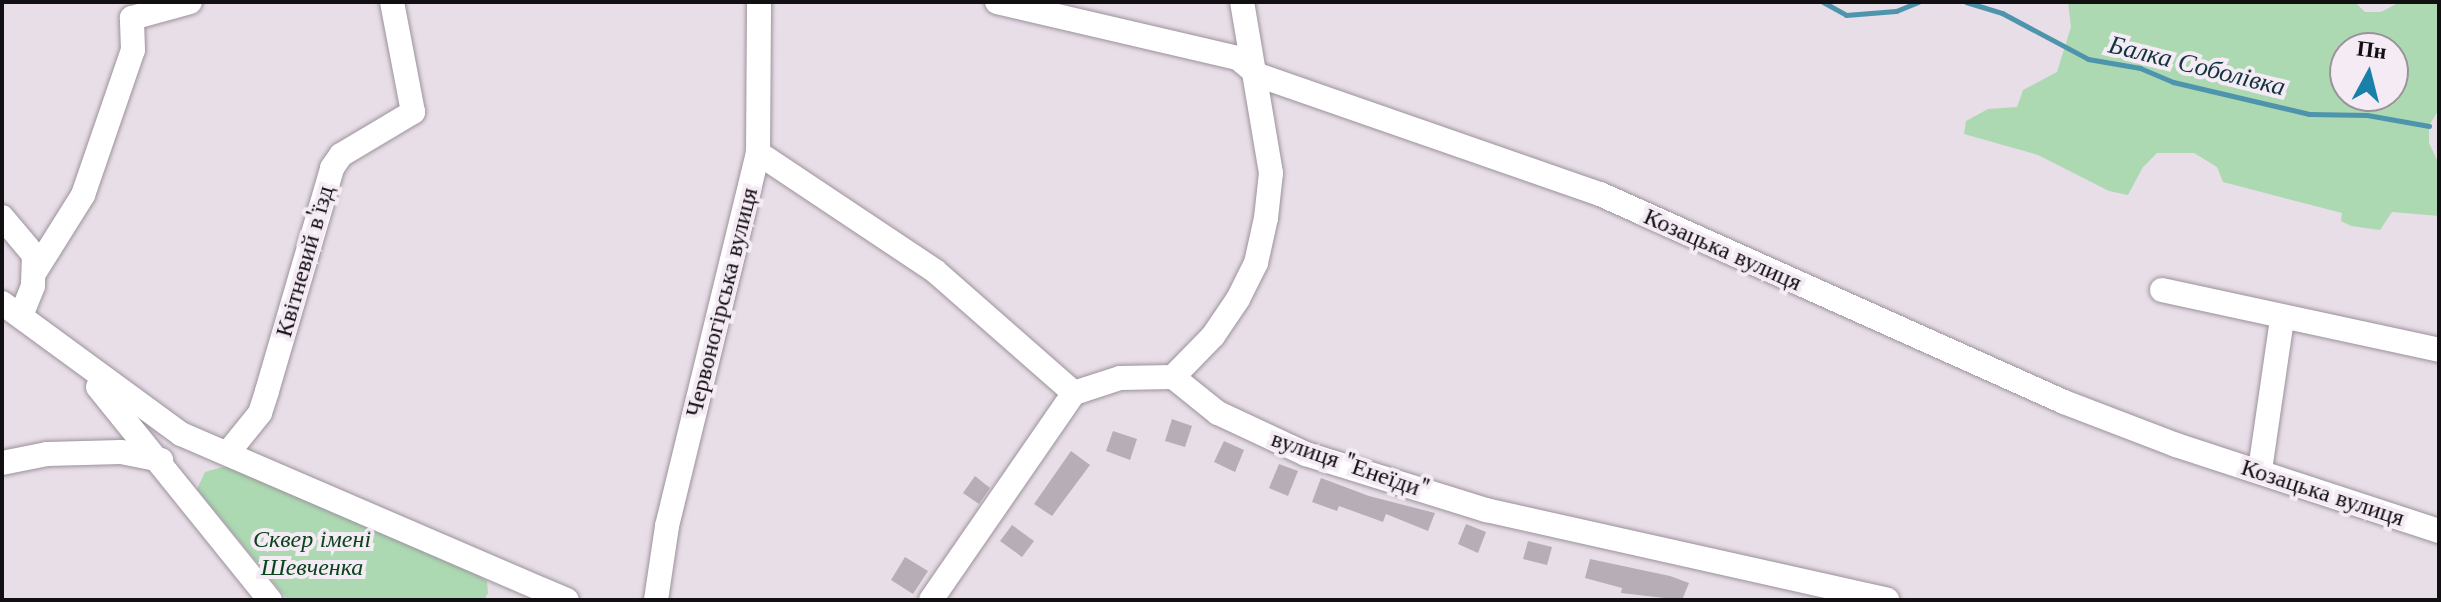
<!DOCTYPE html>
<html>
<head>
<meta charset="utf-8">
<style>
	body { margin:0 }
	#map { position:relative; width:2441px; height:602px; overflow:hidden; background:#e8dee8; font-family:"Libre Baskerville",serif }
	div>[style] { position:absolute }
	.green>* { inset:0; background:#acd9b2 }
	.stream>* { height:5px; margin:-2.5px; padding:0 2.5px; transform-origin:2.5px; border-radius:2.5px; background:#4e94ac }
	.building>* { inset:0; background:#b6adb6 }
	.roads { filter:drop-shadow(0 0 2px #9b929b) drop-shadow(0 0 2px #9b929b) }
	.minor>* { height:24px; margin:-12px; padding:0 12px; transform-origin:12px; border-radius:12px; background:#fff }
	span { translate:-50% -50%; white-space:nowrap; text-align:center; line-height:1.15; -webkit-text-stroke:8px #f5ebf5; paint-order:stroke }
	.street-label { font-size:24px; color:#120f12 }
	.park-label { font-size:24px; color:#0a431c; font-style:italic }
	.water-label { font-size:26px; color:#11333e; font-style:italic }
	.frame { position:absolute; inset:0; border:4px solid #120f12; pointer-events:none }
	.north { position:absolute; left:2329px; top:32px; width:80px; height:80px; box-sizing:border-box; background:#f5ebf5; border:2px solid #9a939a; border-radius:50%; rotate:7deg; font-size:22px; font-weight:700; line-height:32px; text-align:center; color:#120f12 }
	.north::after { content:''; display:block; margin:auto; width:28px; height:36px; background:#1980aa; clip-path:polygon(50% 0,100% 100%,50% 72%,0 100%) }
</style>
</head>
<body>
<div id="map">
	<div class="green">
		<i style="clip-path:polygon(evenodd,2068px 2px,2355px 2px,2365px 12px,2381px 12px,2400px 2px,2439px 2px,2439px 109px,2429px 126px,2429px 143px,2439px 164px,2439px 216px,2392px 212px,2380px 230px,2351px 226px,2341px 221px,2342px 213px,2223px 182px,2217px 167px,2194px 153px,2157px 153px,2143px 167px,2128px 195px,2109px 191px,2038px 155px,1964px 134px,1966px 121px,1988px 109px,2017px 107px,2023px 90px,2057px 72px,2071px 27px,2068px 2px,2345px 48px,2393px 48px,2393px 96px,2345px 96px,2345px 48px)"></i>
		<i style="clip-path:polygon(222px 467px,236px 468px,476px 574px,487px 581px,488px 593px,484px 600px,288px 600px,197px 489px,205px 472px)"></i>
	</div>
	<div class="stream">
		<i style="left:1823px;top:2px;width:26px;rotate:29deg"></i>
		<i style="left:1846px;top:15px;width:50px;rotate:-4.6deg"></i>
		<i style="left:1896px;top:11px;width:24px;rotate:-22deg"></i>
		<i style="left:1966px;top:2px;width:38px;rotate:17deg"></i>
		<i style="left:2002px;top:13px;width:98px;rotate:28.1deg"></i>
		<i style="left:2088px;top:59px;width:53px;rotate:9.8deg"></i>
		<i style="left:2140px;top:68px;width:36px;rotate:23deg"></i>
		<i style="left:2173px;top:82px;width:140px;rotate:13.2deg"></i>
		<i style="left:2309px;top:114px;width:58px;rotate:1deg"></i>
		<i style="left:2367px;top:115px;width:63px;rotate:10.1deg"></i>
	</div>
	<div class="building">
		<i style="clip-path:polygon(1172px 419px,1192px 426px,1185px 447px,1165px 441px)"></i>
		<i style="clip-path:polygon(1113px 431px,1137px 439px,1130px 460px,1106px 451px)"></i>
		<i style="clip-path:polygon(1224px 441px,1244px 450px,1235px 472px,1214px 462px)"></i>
		<i style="clip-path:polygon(1071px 451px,1090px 465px,1052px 516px,1034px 504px)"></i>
		<i style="clip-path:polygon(1279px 464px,1298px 471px,1288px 496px,1269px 488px)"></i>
		<i style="clip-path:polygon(975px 476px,990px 488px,979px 504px,963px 493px)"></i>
		<i style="clip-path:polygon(1321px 478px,1369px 496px,1435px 513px,1428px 531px,1386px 514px,1383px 522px,1339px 506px,1337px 511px,1312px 502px)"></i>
		<i style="clip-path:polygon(1466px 524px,1486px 532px,1478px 553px,1458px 544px)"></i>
		<i style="clip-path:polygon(1012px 525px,1034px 541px,1022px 557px,1000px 541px)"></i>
		<i style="clip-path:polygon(1528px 541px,1552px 547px,1547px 565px,1523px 559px)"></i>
		<i style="clip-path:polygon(905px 557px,928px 571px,913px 594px,891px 580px)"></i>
		<i style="clip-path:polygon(1590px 559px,1670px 576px,1689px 583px,1682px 600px,1621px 593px,1622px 588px,1585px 578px)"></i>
	</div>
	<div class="roads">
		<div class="minor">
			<i style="left:997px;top:2px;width:247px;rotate:13.1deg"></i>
			<i style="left:1238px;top:58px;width:26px;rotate:40deg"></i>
			<i style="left:1258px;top:75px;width:362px;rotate:19.2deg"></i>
			<i style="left:1600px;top:194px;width:508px;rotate:24.15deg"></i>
			<i style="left:2064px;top:402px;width:120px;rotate:21deg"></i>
			<i style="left:2176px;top:445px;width:277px;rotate:18.1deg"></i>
			<i style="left:758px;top:153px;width:213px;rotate:33.7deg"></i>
			<i style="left:935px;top:271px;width:185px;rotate:41.3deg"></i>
			<i style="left:1074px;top:393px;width:48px;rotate:-18.1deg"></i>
			<i style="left:1120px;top:378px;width:53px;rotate:-1.1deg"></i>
			<i style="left:1173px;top:377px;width:58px;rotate:38.7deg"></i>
			<i style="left:1218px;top:413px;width:97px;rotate:25deg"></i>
			<i style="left:1306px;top:454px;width:189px;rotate:17.3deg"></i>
			<i style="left:1486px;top:510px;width:411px;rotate:12.6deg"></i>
			<i style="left:2px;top:217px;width:50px;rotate:49.9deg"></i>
			<i style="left:34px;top:255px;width:31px;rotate:92deg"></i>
			<i style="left:33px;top:286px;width:32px;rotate:112deg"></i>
			<i style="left:36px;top:270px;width:89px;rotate:-57.9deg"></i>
			<i style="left:83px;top:195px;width:153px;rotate:-71deg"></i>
			<i style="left:133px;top:50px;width:32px;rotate:-92deg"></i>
			<i style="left:132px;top:18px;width:60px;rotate:-15.4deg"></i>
			<i style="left:2162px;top:290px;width:283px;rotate:12.2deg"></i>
			<i style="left:2px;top:303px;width:222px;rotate:36.2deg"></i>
			<i style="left:181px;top:434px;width:420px;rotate:23.3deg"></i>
			<i style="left:1173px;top:377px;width:57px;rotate:-45.7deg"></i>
			<i style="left:1213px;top:336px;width:45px;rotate:-56deg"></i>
			<i style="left:1238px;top:299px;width:40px;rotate:-63.4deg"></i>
			<i style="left:1256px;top:263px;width:46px;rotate:-77.5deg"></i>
			<i style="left:1266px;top:218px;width:45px;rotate:-83.7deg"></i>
			<i style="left:1271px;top:173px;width:173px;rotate:-99.6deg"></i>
			<i style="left:98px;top:387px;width:274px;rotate:51.1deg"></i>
			<i style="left:235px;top:457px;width:9px;rotate:-117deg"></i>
			<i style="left:231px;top:449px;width:46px;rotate:-51.1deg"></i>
			<i style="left:260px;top:413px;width:23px;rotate:-72deg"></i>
			<i style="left:267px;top:391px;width:232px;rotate:-73.7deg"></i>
			<i style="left:332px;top:168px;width:16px;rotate:-55deg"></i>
			<i style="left:341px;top:155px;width:84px;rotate:-30.8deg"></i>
			<i style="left:413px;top:112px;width:112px;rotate:-100.8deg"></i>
			<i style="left:2px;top:463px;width:46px;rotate:-11.3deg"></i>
			<i style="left:47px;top:454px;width:74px;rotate:-1.5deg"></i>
			<i style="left:121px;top:452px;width:41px;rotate:11.3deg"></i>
			<i style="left:2260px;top:470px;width:152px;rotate:-81.7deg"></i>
			<i style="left:656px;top:600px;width:75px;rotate:-81.5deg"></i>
			<i style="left:667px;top:526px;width:384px;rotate:-76.3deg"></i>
			<i style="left:758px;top:153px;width:151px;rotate:-89.6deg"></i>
			<i style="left:931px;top:600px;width:252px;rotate:-55.4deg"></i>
		</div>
	</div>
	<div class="street-label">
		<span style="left:1723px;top:249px;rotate:24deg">Козацька вулиця</span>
		<span style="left:304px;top:261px;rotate:-74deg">Квітневий в'їзд</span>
		<span style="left:721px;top:302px;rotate:-76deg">Червоногірська вулиця</span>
		<span style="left:1350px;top:464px;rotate:19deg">вулиця "Енеїди"</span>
		<span style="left:2323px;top:492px;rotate:18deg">Козацька вулиця</span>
	</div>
	<div class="park-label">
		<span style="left:312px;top:553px">Сквер імені<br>Шевченка</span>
	</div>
	<div class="water-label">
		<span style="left:2197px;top:66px;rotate:14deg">Балка Соболівка</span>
	</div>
	<div class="frame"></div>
	<div class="north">Пн</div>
</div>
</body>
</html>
